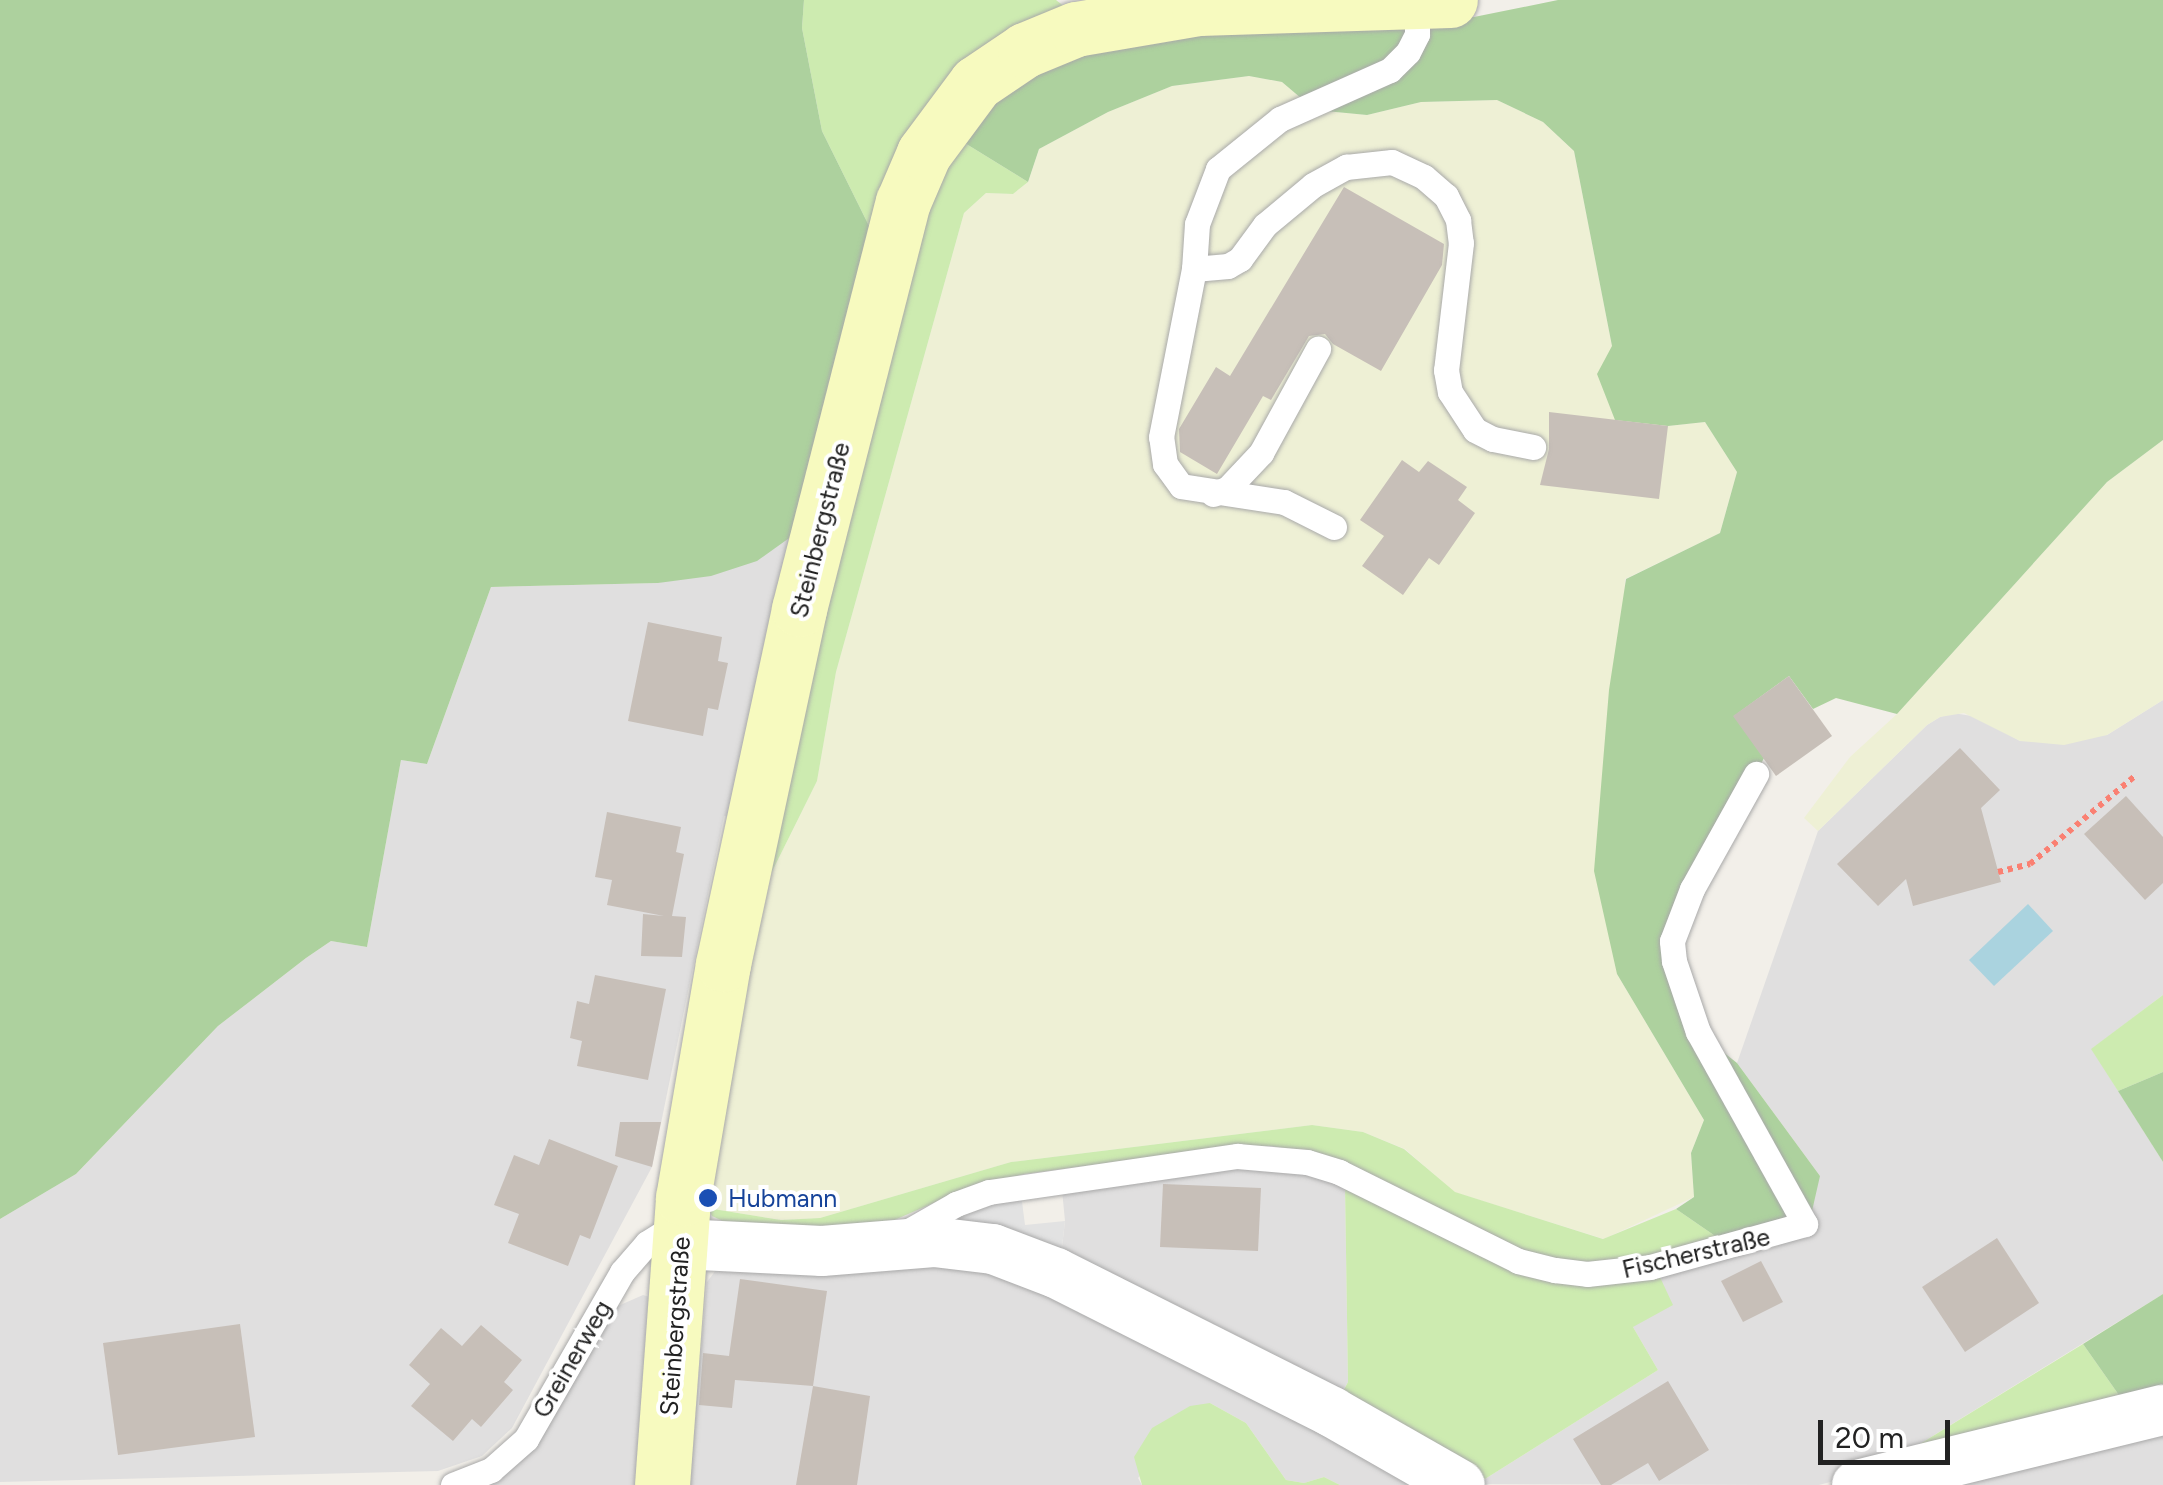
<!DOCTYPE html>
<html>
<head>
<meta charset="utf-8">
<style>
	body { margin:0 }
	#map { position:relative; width:2163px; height:1485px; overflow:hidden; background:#f2efe9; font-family:Figtree,sans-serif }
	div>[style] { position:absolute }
	.residential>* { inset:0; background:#e0dfdf }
	.farmland>* { inset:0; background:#eef0d5 }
	.grass>* { inset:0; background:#cdebb0 }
	.forest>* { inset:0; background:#add19e }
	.parking>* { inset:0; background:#e2e2e2 }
	.water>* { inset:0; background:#aad3df }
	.building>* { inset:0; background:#c7bfb8 }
	.path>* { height:6px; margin-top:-3px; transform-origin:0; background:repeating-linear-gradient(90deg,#fa8072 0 5px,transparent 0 10px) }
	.roads { filter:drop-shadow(0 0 2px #a9a9a9) drop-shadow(0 0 2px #a9a9a9) }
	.lane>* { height:25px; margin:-12.5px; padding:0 12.5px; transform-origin:12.5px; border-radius:12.5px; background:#fff }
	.street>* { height:50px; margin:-25px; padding:0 25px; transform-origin:25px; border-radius:25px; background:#fff }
	.secondary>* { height:55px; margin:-27.5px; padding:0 27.5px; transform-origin:27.5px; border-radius:27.5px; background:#f7fabf }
	.dots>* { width:28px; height:28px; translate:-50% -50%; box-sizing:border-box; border:5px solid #fff; border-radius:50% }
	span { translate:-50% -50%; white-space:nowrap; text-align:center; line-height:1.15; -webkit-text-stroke:8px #fff; paint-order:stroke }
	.street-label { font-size:25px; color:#222 }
	.transit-label { font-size:25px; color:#164399 }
	.left { translate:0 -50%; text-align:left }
	.scale { position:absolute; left:1818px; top:1420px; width:132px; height:45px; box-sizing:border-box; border:5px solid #222; border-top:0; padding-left:12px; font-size:30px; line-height:35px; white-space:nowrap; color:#222; -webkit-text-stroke:8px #fff; paint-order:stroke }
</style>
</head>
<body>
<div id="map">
	<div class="residential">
		<i style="clip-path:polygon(799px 531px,735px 817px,724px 816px,652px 1167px,512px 1428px,482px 1456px,438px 1471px,0 1482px,0 1219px,76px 1174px,218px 1026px,306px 958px,331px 941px,367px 947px,401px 760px,427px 764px,491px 587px,658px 583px)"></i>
		<i style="clip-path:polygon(2163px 700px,2163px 995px,2092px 1049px,2163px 1162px,2163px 1294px,1879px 1469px,1819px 1485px,1477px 1484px,1658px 1370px,1633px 1327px,1659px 1275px,1778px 1246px,1772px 1227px,1820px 1176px,1737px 1063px,1818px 831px,1927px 725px,1940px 717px,1953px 713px,1978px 717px,2020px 741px,2107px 735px)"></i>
		<i style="clip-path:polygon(1238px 1167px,1305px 1171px,1345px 1186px,1348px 1382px,1336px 1403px,1060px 1264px,1065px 1221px,1062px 1190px)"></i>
		<i style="clip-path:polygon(977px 1259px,1437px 1485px,1340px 1485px,1324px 1477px,1304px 1483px,1286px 1480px,1246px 1423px,1210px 1403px,1138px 1478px,1142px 1485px,684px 1485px,690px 1478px,707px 1282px,716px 1270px)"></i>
		<i style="clip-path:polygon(643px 1295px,653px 1298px,644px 1485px,484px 1485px,618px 1306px)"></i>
		<i style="clip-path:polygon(2163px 1423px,2163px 1485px,1907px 1485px)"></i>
	</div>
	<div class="farmland">
		<i style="clip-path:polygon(1249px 76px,1282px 82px,1315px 110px,1367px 115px,1421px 102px,1497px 100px,1543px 122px,1574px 151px,1612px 346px,1668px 426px,1705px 422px,1737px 472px,1720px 533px,1625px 579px,1617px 974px,1704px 1120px,1691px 1153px,1694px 1197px,1604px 1239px,1454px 1192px,1405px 1149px,1363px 1132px,1312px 1125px,1011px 1162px,820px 1218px,781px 1220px,707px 1208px,754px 908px,817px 781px,836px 672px,964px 213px,986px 193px,1013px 194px,1028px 182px,1039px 149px,1108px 112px,1172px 86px)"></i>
		<i style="clip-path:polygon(2163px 440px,2163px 700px,2107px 735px,2064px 745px,2020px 741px,1964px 713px,1940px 717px,1927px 725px,1818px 831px,1804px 818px,1850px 757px,1897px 714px,2107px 482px)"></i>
	</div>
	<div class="grass">
		<i style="clip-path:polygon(804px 0,1056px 0,1070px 11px,874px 236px,822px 131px,802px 28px)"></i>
		<i style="clip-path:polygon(955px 137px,1028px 182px,1013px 194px,986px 193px,964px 213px,836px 672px,817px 781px,754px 908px,921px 208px)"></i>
		<i style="clip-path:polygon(2163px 995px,2163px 1072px,2118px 1091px,2091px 1049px)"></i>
		<i style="clip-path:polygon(1312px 1125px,1363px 1132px,1404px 1149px,1455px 1192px,1603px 1239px,1676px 1209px,1721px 1240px,1648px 1257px,1587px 1264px,1521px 1252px,1343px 1162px,1272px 1146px,1236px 1146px,1024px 1174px,952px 1195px,892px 1221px,755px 1236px,712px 1216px,707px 1208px,781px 1220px,820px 1218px,1011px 1162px)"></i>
		<i style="clip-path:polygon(1345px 1186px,1471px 1250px,1659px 1275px,1673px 1305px,1633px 1327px,1658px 1370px,1477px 1484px,1337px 1403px,1348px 1382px)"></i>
		<i style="clip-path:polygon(2083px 1344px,2128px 1408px,1879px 1469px)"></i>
		<i style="clip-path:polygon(1210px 1403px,1246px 1423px,1286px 1480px,1304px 1483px,1324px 1477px,1340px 1485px,1142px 1485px,1134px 1457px,1152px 1428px,1190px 1406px)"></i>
	</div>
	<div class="forest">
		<i style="clip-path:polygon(0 0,804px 0,802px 28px,822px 131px,874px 236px,799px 531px,757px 561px,711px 576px,658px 583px,491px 587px,427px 764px,401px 760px,367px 947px,331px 941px,306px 958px,218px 1026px,76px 1174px,0 1219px)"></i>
		<i style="clip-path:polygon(1558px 0,2163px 0,2163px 440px,2107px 482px,1897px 714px,1836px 698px,1813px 709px,1789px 676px,1734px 716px,1764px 758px,1677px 924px,1698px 1032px,1737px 1063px,1820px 1176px,1812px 1211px,1721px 1240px,1676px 1209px,1694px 1197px,1691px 1153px,1704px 1120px,1617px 974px,1594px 871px,1609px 690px,1626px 579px,1720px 533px,1737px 472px,1705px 422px,1668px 426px,1615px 420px,1597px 374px,1612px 346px,1574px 151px,1543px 122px,1497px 100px,1421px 102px,1367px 115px,1315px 110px,1282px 82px,1249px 76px,1172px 86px,1108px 112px,1039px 149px,1028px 182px,955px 137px,1009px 82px,1113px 38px,1474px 17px)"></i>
		<i style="clip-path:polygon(2163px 1072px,2163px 1162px,2118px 1091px)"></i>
		<i style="clip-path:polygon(2163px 1294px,2163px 1400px,2128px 1408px,2083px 1344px)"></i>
	</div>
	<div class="parking">
		<i style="clip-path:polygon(1021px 1194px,1025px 1225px,1065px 1221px,1060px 1264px,934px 1227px)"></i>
	</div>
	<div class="water">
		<i style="clip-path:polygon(2028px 904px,2053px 931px,1994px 986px,1969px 960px)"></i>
	</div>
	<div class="building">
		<i style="clip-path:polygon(1344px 187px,1444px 244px,1442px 265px,1381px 371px,1333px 344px,1325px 334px,1309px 336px,1271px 400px,1263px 396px,1217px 474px,1180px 452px,1179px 429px,1216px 367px,1230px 376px)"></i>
		<i style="clip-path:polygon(1549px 412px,1668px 426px,1659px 499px,1540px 485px,1549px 449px)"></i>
		<i style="clip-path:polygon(1402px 460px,1419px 472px,1428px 461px,1467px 487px,1458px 500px,1475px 513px,1439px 565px,1429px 558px,1403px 595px,1362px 566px,1384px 536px,1360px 520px)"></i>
		<i style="clip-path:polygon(648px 622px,722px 637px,718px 661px,728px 663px,718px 710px,708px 708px,703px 736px,628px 721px)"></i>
		<i style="clip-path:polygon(1789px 676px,1832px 736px,1776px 776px,1733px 716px)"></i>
		<i style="clip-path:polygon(1960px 748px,2000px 790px,1981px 808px,2001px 882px,1913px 906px,1906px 879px,1878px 906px,1837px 864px)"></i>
		<i style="clip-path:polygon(2126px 796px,2163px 837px,2163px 883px,2145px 900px,2084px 834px)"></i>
		<i style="clip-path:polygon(607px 812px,681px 827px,676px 852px,684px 854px,672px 916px,686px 917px,682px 957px,641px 956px,643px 914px,664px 916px,607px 905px,612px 880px,595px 877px)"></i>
		<i style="clip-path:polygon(595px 975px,666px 989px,648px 1080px,577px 1066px,582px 1041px,570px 1038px,577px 1001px,589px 1004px)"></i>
		<i style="clip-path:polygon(620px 1122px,661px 1122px,652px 1167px,615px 1156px)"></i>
		<i style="clip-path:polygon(549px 1139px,618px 1166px,590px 1239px,580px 1235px,568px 1266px,508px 1243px,519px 1214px,494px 1205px,514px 1155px,539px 1165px)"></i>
		<i style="clip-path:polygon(1163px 1184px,1261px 1188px,1258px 1251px,1160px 1247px)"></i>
		<i style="clip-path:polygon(1997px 1238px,2039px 1303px,1965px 1352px,1922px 1287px)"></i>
		<i style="clip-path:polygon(1761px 1261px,1783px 1302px,1743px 1322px,1721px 1281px)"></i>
		<i style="clip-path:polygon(740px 1279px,827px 1291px,813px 1386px,735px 1380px,732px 1408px,699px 1405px,703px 1353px,729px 1356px)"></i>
		<i style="clip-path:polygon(240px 1324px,255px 1437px,118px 1455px,103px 1343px)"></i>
		<i style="clip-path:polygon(481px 1325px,522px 1360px,504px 1382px,513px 1390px,481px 1427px,472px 1419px,453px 1441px,411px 1406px,430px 1384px,409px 1365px,441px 1328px,462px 1346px)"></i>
		<i style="clip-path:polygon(1668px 1381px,1709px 1450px,1659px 1481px,1648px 1463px,1611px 1485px,1601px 1485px,1573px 1439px)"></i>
		<i style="clip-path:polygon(813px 1386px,870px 1396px,857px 1485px,796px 1485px)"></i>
	</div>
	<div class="path">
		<i style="left:1998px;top:872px;width:33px;rotate:-14deg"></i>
		<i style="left:2030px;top:864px;width:137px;rotate:-40deg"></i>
	</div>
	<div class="roads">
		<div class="lane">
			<i style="left:1194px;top:269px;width:45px;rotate:-86.2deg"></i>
			<i style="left:1197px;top:224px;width:59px;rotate:-69.1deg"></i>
			<i style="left:1218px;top:169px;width:80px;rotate:-38.9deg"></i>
			<i style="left:1280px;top:119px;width:120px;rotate:-24deg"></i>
			<i style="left:1390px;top:70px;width:25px;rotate:-45deg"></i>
			<i style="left:1408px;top:52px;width:20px;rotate:-63deg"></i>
			<i style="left:1417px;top:34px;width:32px;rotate:-90deg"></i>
			<i style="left:1213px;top:494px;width:15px;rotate:-20deg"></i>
			<i style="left:1227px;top:489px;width:50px;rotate:-46.6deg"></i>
			<i style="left:1261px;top:453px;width:119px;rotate:-61.3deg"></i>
			<i style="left:1334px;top:527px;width:56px;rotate:-153.4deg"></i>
			<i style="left:1284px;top:502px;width:104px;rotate:-171.2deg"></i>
			<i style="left:1181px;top:486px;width:27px;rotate:-126deg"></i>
			<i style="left:1165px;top:464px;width:27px;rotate:-98deg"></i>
			<i style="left:1161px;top:437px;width:171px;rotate:-78.9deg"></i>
			<i style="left:1194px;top:269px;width:34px;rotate:-5deg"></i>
			<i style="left:1228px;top:266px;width:14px;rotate:-30deg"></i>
			<i style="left:1240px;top:259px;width:42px;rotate:-53.7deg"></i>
			<i style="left:1265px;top:225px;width:62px;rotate:-39.8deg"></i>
			<i style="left:1313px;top:185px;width:38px;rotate:-29deg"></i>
			<i style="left:1346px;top:167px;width:46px;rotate:-6.2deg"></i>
			<i style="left:1392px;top:162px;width:35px;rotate:25deg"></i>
			<i style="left:1424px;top:177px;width:29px;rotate:41deg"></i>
			<i style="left:1446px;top:196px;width:27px;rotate:63deg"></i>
			<i style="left:1458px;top:220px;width:23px;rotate:83deg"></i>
			<i style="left:1461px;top:243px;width:128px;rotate:96.7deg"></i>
			<i style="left:1446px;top:370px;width:22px;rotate:80deg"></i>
			<i style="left:1450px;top:392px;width:45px;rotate:56.7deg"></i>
			<i style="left:1475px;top:430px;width:20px;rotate:27deg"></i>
			<i style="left:1493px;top:439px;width:41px;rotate:11.3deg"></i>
			<i style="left:905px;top:1233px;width:59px;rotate:-29.6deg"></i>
			<i style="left:956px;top:1204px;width:35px;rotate:-20deg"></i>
			<i style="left:989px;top:1192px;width:251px;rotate:-8.3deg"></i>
			<i style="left:1237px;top:1156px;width:70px;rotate:4.9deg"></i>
			<i style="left:1307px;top:1162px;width:34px;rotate:17deg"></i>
			<i style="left:1339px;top:1172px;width:200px;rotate:26.4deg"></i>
			<i style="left:1518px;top:1261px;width:38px;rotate:14deg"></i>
			<i style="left:1555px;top:1270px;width:32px;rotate:7deg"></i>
			<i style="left:1587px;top:1274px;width:63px;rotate:-6.3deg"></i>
			<i style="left:1650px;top:1267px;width:161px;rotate:-15.5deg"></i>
			<i style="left:1805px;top:1224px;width:220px;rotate:-119.1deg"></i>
			<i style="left:1698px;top:1032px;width:75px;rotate:-108.7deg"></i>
			<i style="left:1674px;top:961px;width:20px;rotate:-96deg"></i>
			<i style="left:1672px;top:941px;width:56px;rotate:-69deg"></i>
			<i style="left:1692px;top:889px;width:132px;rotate:-60.9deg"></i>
			<i style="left:453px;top:1485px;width:41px;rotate:-21.5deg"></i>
			<i style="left:491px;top:1470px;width:47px;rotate:-41.5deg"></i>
			<i style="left:526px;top:1439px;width:193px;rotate:-60.1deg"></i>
			<i style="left:622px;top:1272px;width:38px;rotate:-49deg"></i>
			<i style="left:647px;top:1243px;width:40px;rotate:-32deg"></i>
		</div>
		<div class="street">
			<i style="left:680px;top:1244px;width:142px;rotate:2.8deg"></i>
			<i style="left:822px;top:1251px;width:112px;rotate:-4.6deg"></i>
			<i style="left:934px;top:1242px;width:59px;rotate:6.8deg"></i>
			<i style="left:993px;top:1249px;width:67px;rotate:20.9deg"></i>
			<i style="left:1056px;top:1273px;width:309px;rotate:26.7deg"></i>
			<i style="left:1332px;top:1412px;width:147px;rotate:29.7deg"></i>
			<i style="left:1857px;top:1485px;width:315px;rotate:-13.8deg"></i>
		</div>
		<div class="secondary">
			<i style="left:662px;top:1485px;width:288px;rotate:-85.8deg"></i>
			<i style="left:683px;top:1198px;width:237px;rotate:-80.3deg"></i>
			<i style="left:723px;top:964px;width:363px;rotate:-77.9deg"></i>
			<i style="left:799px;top:609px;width:420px;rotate:-75.7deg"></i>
			<i style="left:903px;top:202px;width:53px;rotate:-66.8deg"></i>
			<i style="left:924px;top:153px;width:87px;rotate:-53.4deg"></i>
			<i style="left:976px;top:83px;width:59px;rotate:-34deg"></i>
			<i style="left:1025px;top:50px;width:55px;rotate:-22.4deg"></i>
			<i style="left:1076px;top:29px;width:125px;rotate:-9.7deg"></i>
			<i style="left:1199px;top:8px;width:251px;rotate:-1.8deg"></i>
		</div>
	</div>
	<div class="dots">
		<i style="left:708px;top:1198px;background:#1a4fb4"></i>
	</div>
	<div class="street-label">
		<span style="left:820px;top:530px;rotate:-76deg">Steinbergstraße</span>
		<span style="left:1696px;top:1253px;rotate:-13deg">Fischerstraße</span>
		<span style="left:675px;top:1326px;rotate:-86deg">Steinbergstraße</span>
		<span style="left:572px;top:1359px;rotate:-60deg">Greinerweg</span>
	</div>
	<div class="transit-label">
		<span class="left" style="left:728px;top:1198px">Hubmann</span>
	</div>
	<div class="scale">20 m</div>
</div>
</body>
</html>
